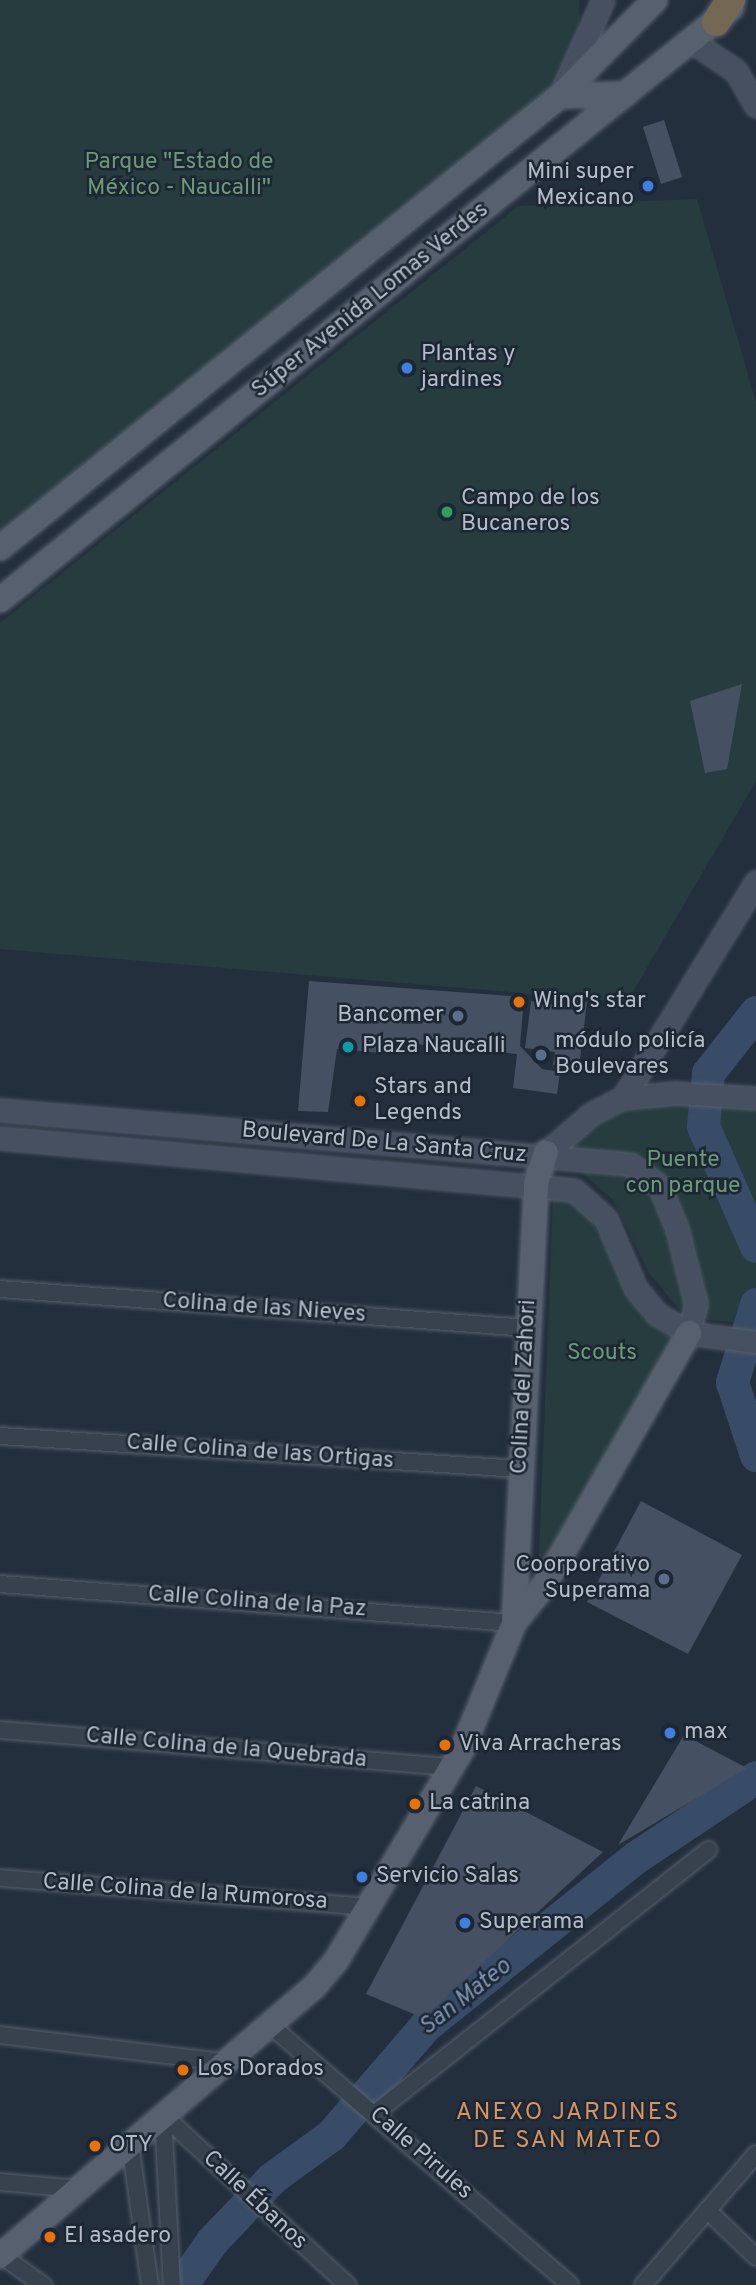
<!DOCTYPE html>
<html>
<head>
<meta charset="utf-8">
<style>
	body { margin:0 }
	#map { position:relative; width:756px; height:2285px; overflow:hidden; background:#242f3e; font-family:Overpass,sans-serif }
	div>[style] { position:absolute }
	.green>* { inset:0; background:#263c3f }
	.river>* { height:33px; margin:-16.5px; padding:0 16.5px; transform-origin:16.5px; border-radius:16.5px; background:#394c67 }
	.building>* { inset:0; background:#455162 }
	.roads { filter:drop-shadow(0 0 2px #565f6c) drop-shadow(0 0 2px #565f6c) }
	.street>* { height:16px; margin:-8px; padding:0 8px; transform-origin:8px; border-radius:8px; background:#38414e }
	.secondary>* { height:21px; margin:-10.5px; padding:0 10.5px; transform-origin:10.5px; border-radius:10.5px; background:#465061 }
	.primary>* { height:24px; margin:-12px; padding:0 12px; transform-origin:12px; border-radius:12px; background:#56606e }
	.highway>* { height:28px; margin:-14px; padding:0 14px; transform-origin:14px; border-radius:14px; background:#746855 }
	.dots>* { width:19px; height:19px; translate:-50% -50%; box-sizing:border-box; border:4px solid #1d2633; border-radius:50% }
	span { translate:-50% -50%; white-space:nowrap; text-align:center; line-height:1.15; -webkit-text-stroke:5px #1d2633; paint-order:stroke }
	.park-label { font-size:23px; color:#6b9a76 }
	.poi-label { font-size:23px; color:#b4bcc9 }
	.right { translate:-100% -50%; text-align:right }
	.left { translate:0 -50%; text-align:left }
	.street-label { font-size:23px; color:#b4bcc9 }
	.water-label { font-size:24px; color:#7c92b1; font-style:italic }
	.neighbourhood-label { font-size:24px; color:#d59563; letter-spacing:2px }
</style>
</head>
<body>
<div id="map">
	<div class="green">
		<i style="clip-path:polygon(0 0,579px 0,580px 21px,560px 95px,0 548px)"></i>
		<i style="clip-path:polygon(697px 199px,756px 402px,756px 781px,627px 1002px,0 949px,0 623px,518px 206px)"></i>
		<i style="clip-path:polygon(652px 1099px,756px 1108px,756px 1324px,708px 1320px,679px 1309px,649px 1273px,613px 1200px,559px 1152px,582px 1132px)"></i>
		<i style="clip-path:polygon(553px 1197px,583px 1205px,642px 1314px,673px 1340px,538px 1579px)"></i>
	</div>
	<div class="river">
		<i style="left:756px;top:1012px;width:78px;rotate:128.2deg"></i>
		<i style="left:708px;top:1073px;width:53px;rotate:95.4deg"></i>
		<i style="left:703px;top:1126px;width:131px;rotate:66.2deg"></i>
		<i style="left:756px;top:1304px;width:82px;rotate:107.1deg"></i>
		<i style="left:732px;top:1382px;width:77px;rotate:71.8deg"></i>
		<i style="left:181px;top:2285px;width:54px;rotate:-54.8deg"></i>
		<i style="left:212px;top:2241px;width:87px;rotate:-46.4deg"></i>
		<i style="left:272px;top:2178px;width:73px;rotate:-36.1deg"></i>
		<i style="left:331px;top:2135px;width:144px;rotate:-49.2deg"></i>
		<i style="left:425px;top:2026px;width:270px;rotate:-38.7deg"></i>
		<i style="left:636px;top:1857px;width:144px;rotate:-33.7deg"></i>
	</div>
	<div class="building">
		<i style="clip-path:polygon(664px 120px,682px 177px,661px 184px,643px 127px)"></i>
		<i style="clip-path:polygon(742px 684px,727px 769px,705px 773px,690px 701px)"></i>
		<i style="clip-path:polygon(309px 981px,524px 997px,520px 1046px,542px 1069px,560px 1072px,557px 1094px,513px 1088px,517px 1054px,394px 1042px,392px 1054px,337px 1049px,328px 1112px,298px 1111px)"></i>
		<i style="clip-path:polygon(561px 999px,587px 1002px,579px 1068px,553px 1065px,555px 1052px,525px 1048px,531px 1001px,560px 1005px)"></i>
		<i style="clip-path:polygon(641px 1501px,742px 1555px,688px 1654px,587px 1602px)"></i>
		<i style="clip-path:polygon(684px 1735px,747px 1768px,618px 1845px)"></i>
		<i style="clip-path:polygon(476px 1786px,603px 1852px,423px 2018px,366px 1994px)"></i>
	</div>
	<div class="roads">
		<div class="street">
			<i style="left:0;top:1289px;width:529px;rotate:4.22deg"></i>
			<i style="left:0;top:1436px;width:521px;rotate:3.63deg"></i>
			<i style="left:0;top:1584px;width:515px;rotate:4.34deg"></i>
			<i style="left:0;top:1730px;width:455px;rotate:4.7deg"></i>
			<i style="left:0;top:1878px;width:372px;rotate:4.5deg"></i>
			<i style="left:269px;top:2024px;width:398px;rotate:40.9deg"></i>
			<i style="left:0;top:2035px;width:226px;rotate:6.9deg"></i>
			<i style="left:374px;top:2114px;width:426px;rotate:-38.3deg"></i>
			<i style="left:163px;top:2115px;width:251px;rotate:42.7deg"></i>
			<i style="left:163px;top:2115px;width:170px;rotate:87deg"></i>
			<i style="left:130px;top:2143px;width:143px;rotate:82deg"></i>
			<i style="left:0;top:2182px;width:80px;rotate:5deg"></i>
			<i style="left:707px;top:2210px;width:68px;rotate:43.8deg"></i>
			<i style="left:1px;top:2255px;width:52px;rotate:35.5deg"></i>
			<i style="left:643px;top:2285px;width:173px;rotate:-49.2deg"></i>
		</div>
		<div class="secondary">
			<i style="left:690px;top:40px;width:55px;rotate:34deg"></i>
			<i style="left:736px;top:71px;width:40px;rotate:60.3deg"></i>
			<i style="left:564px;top:87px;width:95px;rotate:-65.9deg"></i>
			<i style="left:623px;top:1098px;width:254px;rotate:-58.4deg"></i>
			<i style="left:0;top:1110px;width:632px;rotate:4.9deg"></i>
			<i style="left:630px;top:1164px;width:38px;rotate:37deg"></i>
			<i style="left:660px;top:1187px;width:45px;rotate:68deg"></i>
			<i style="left:677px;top:1229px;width:77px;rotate:75.8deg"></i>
			<i style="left:696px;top:1304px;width:30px;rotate:104deg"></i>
			<i style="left:0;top:1138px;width:576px;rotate:5.18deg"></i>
			<i style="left:574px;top:1190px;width:43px;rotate:42.2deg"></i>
			<i style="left:606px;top:1219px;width:76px;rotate:66.8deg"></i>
			<i style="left:636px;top:1289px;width:33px;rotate:50deg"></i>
			<i style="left:657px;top:1314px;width:37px;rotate:31deg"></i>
			<i style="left:689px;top:1333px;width:68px;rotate:7.7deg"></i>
			<i style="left:546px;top:1153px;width:60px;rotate:-40.9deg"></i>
			<i style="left:591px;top:1114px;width:36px;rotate:-27deg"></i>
			<i style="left:623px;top:1098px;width:52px;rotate:-5.5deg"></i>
			<i style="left:675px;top:1093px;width:81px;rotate:3.5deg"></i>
		</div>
		<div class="primary">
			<i style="left:560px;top:96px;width:66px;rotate:-1.7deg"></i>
			<i style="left:0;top:548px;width:720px;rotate:-38.91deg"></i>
			<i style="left:560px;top:96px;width:135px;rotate:-45.3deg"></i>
			<i style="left:0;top:600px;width:941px;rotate:-39deg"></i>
			<i style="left:514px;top:1623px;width:441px;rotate:-87.1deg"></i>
			<i style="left:536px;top:1183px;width:32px;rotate:-72deg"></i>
			<i style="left:0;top:2256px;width:413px;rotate:-40.6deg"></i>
			<i style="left:314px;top:1987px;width:34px;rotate:-50deg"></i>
			<i style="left:336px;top:1961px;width:246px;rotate:-59.2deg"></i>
			<i style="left:462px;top:1750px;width:137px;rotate:-67.7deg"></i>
			<i style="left:514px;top:1623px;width:46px;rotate:-51.1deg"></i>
			<i style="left:543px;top:1587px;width:293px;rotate:-60.1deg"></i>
		</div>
		<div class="highway">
			<i style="left:716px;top:22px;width:27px;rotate:-56deg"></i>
		</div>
	</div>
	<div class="dots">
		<i style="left:648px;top:186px;background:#3f7fe0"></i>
		<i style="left:407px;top:368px;background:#3f7fe0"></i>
		<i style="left:447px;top:512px;background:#2e9e5b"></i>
		<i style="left:519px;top:1002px;background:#e8710a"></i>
		<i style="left:458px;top:1016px;background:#5c6f8a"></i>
		<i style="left:348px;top:1047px;background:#0f9aa8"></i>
		<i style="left:541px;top:1055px;background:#5c6f8a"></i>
		<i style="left:360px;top:1101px;background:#e8710a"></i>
		<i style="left:664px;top:1579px;background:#5c6f8a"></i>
		<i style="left:670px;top:1733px;background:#3f7fe0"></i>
		<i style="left:445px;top:1745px;background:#e8710a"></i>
		<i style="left:415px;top:1804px;background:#e8710a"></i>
		<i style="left:362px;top:1877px;background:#3f7fe0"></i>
		<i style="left:465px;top:1923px;background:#3f7fe0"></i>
		<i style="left:183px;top:2070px;background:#e8710a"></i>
		<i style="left:95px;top:2146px;background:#e8710a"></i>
		<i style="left:50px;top:2237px;background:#e8710a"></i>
	</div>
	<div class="park-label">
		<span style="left:179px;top:176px">Parque "Estado de<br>México - Naucalli"</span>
		<span style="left:683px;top:1174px">Puente<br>con parque</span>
		<span style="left:602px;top:1354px">Scouts</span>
	</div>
	<div class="poi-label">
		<span class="right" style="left:634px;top:186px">Mini super<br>Mexicano</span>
		<span class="left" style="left:421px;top:368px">Plantas y<br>jardines</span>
		<span class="left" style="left:461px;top:512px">Campo de los<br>Bucaneros</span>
		<span class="left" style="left:533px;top:1002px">Wing's star</span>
		<span class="right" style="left:444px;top:1016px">Bancomer</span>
		<span class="left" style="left:555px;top:1055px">módulo policía<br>Boulevares</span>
		<span class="left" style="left:362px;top:1047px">Plaza Naucalli</span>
		<span class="left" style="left:374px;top:1101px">Stars and<br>Legends</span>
		<span class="right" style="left:650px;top:1579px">Coorporativo<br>Superama</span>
		<span class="left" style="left:684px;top:1733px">max</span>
		<span class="left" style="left:459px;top:1745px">Viva Arracheras</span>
		<span class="left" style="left:429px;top:1804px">La catrina</span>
		<span class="left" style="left:376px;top:1877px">Servicio Salas</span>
		<span class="left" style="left:479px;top:1923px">Superama</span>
		<span class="left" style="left:197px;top:2070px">Los Dorados</span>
		<span class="left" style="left:109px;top:2146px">OTY</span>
		<span class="left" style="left:64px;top:2237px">El asadero</span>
	</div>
	<div class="street-label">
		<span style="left:371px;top:301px;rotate:-39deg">Súper Avenida Lomas Verdes</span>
		<span style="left:384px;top:1144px;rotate:5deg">Boulevard De La Santa Cruz</span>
		<span style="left:264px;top:1309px;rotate:4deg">Colina de las Nieves</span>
		<span style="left:525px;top:1387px;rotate:-87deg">Colina del Zahori</span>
		<span style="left:260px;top:1453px;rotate:4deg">Calle Colina de las Ortigas</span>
		<span style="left:257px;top:1603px;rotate:4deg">Calle Colina de la Paz</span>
		<span style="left:226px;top:1749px;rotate:5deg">Calle Colina de la Quebrada</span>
		<span style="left:185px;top:1893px;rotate:4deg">Calle Colina de la Rumorosa</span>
		<span style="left:420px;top:2154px;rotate:41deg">Calle Pirules</span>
		<span style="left:254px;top:2201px;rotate:43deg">Calle Ébanos</span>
	</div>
	<div class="water-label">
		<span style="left:466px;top:1998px;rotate:-38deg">San Mateo</span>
	</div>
	<div class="neighbourhood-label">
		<span style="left:568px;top:2128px">ANEXO JARDINES<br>DE SAN MATEO</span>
	</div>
</div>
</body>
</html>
